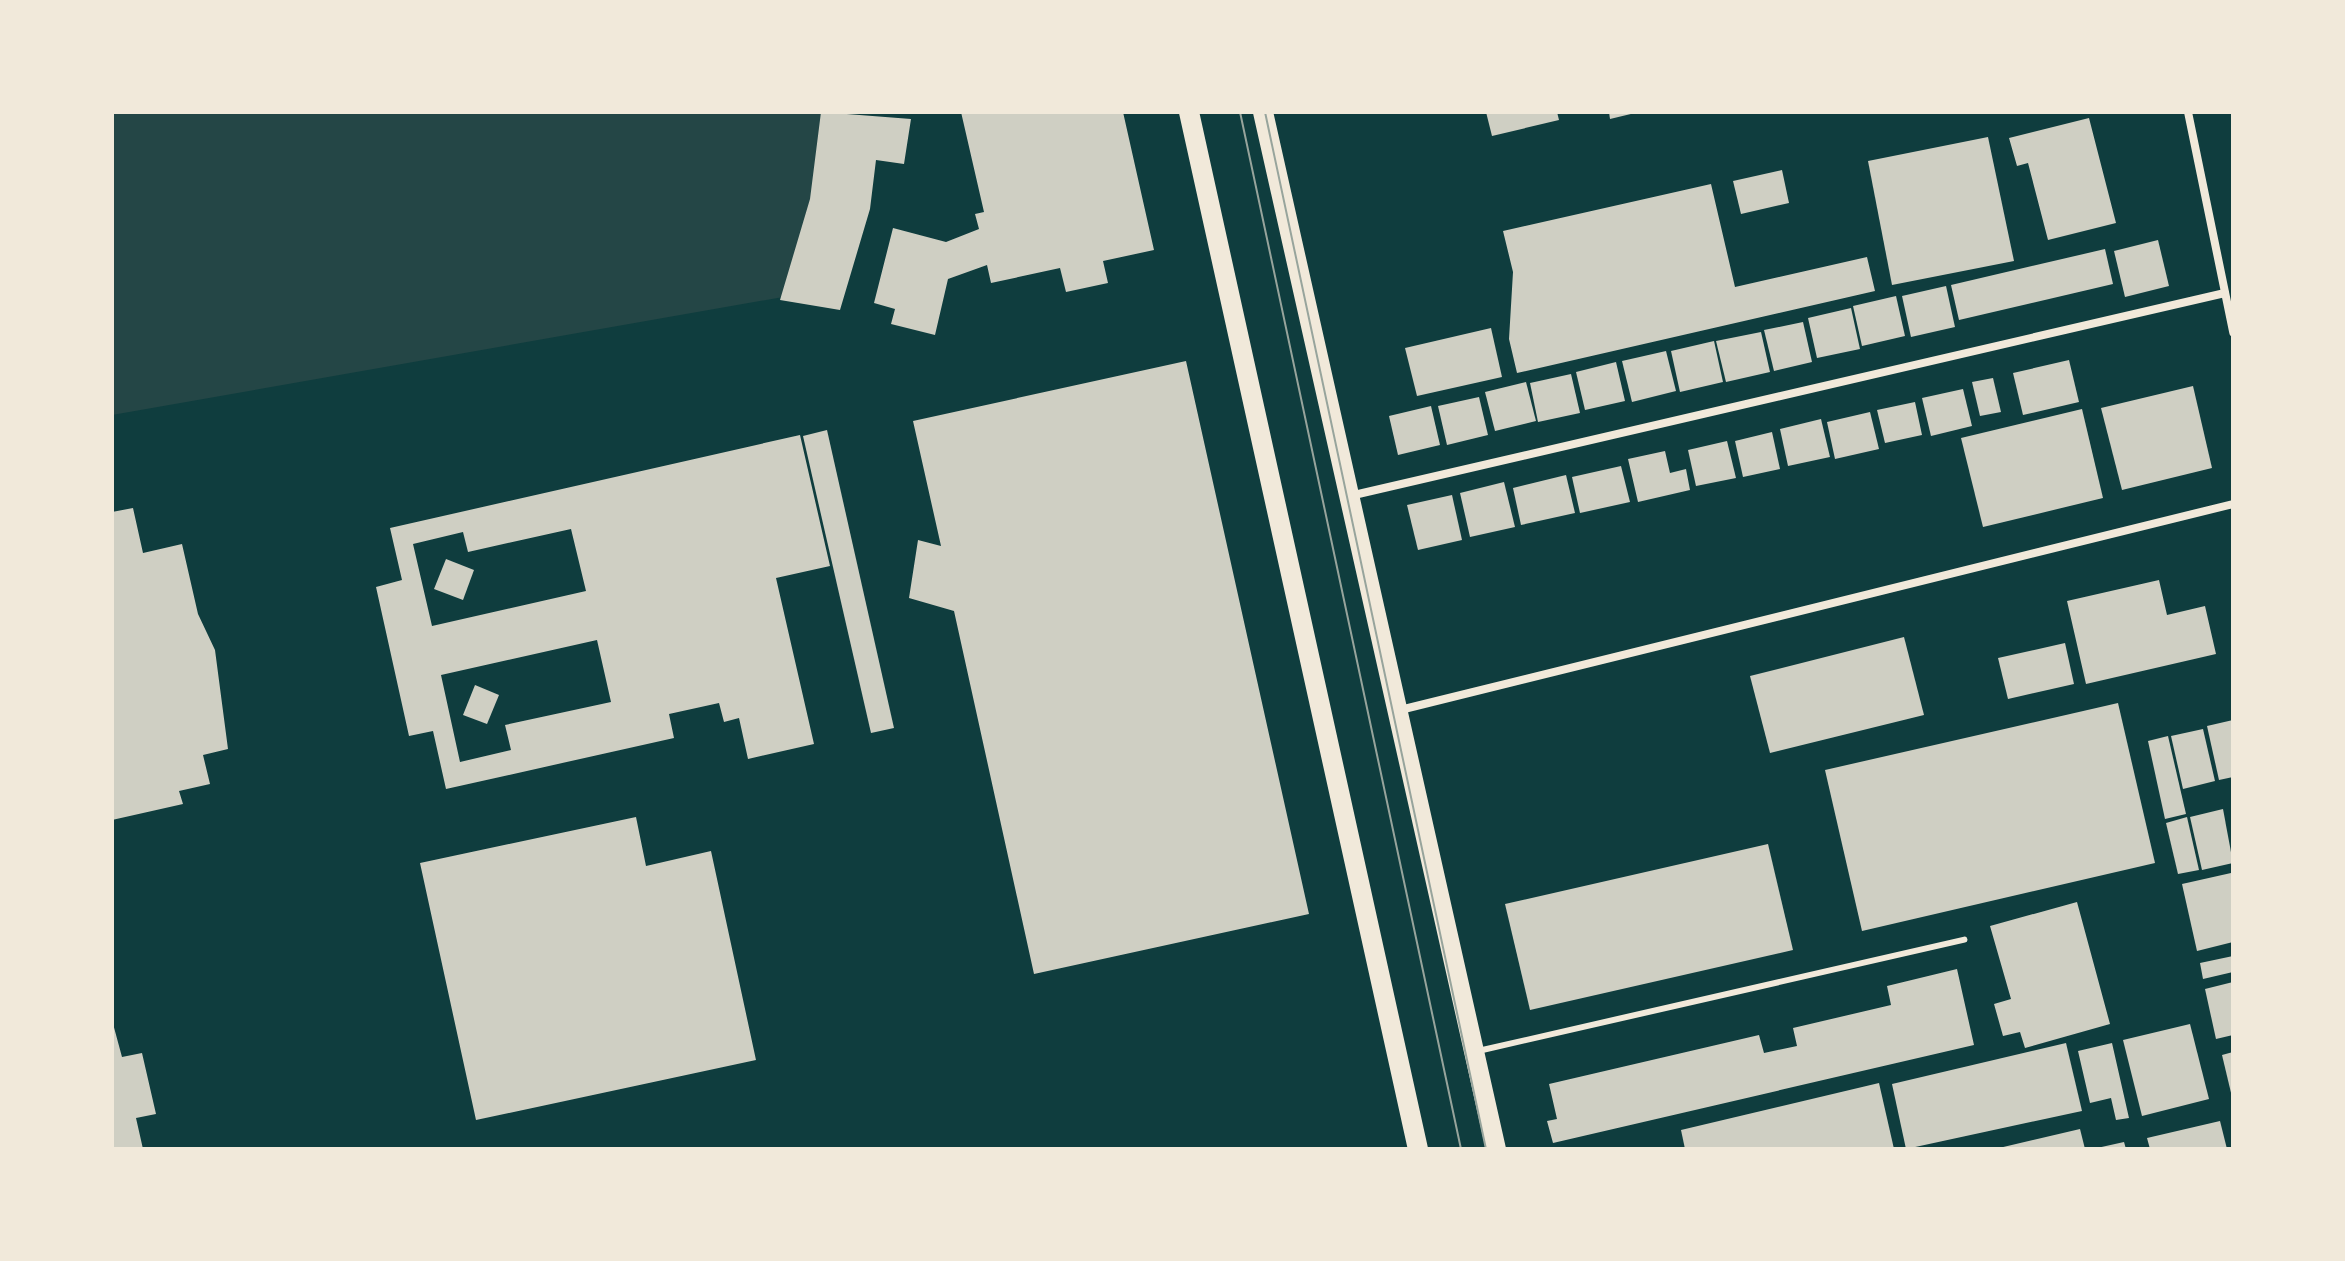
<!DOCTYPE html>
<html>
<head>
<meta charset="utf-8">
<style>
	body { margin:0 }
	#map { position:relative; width:2345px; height:1261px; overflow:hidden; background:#0f3d3e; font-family:Commissioner,sans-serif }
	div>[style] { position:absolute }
	.green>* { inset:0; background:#244646 }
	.building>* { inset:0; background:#cfcfc3 }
	.service>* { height:6px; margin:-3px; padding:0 3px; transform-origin:3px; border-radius:3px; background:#f1e9da }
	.minor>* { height:8px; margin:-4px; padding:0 4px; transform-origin:4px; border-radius:4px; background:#f1e9da }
	.primary>* { height:20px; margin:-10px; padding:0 10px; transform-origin:10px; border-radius:10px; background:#f1e9da }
	.tram>* { height:2px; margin:-1px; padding:0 1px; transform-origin:1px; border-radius:1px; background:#97a49c }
	span { translate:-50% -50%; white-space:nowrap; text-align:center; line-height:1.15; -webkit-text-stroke:6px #f1e9da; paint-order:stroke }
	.frame { position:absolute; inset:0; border:114px solid #f1e9da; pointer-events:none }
</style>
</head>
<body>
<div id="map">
	<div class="green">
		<i style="clip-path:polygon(112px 112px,826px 112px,822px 159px,783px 297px,112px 415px)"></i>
	</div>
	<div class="building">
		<i style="clip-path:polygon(821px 112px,911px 119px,904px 164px,876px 160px,870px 209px,840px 310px,780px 300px,810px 199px)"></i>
		<i style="clip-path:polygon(961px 112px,1123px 112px,1154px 250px,1103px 261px,1108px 283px,1066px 292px,1060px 268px,991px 283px,987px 265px,948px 279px,935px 335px,891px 324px,895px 309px,874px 303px,893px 228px,946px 242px,979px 229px,975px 214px,984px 212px)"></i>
		<i style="clip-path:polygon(1486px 112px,1557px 112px,1559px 120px,1492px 136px)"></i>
		<i style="clip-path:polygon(1609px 112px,1635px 112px,1635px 113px,1610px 119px)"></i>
		<i style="clip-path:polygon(2089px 118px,2116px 223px,2048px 240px,2028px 163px,2017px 166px,2009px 138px)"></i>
		<i style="clip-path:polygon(1988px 137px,2014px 261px,1892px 285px,1868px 161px)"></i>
		<i style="clip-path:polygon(1782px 170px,1789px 203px,1741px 214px,1733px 181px)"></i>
		<i style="clip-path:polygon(1711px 184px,1735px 287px,1867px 257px,1875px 291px,1517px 373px,1509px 339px,1513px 272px,1503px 231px)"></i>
		<i style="clip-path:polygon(2158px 240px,2169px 286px,2125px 297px,2114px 251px)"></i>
		<i style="clip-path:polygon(2105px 249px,2113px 284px,1959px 320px,1951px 285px)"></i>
		<i style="clip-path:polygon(1946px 286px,1955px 327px,1911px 337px,1902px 296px)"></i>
		<i style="clip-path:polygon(1896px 296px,1905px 336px,1862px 346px,1853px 306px)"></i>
		<i style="clip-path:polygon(1851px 308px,1860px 349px,1817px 358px,1808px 318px)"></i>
		<i style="clip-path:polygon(1803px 322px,1812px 362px,1774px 371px,1764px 330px)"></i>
		<i style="clip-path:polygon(1491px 328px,1502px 377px,1417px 396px,1405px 348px)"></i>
		<i style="clip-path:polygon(1761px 332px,1770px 372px,1726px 382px,1716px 341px)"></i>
		<i style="clip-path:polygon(1714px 341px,1723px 382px,1680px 392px,1671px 351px)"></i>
		<i style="clip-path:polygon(1666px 351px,1676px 391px,1632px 402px,1622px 361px)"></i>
		<i style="clip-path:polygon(2069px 360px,2079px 402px,2023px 415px,2013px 373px)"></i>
		<i style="clip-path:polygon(1186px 361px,1309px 914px,1034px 974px,954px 611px,909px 598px,918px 540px,941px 546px,913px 421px)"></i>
		<i style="clip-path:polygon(1616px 362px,1625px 401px,1585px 410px,1576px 372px)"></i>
		<i style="clip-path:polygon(1571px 374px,1580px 413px,1538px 422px,1530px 383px)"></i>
		<i style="clip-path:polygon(1993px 378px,2001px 412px,1980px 416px,1972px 382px)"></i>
		<i style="clip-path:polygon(1526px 382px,1536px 421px,1495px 431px,1485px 392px)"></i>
		<i style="clip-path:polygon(2193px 386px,2212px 468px,2122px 490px,2101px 408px)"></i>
		<i style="clip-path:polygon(1963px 389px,1972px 426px,1931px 436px,1922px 398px)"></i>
		<i style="clip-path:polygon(1479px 397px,1488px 435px,1447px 445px,1438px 406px)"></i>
		<i style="clip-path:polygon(1915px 402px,1922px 435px,1885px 443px,1877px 410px)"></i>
		<i style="clip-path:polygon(1431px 406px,1440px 445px,1398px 455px,1389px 416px)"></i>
		<i style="clip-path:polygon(2082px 409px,2103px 498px,1983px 527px,1961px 438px)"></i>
		<i style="clip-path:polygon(1870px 412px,1879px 449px,1835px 459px,1827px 422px)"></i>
		<i style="clip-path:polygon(1821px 419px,1830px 457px,1788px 466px,1780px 429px)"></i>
		<i style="clip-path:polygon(827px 430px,894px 728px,871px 733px,803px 436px)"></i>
		<i style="clip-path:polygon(1772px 432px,1780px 469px,1743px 477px,1735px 441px)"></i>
		<i style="clip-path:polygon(evenodd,800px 435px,830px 566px,776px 578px,814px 744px,748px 759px,739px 718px,724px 722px,719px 703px,669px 714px,674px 738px,446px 789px,433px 731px,409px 736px,376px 587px,402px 580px,390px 528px,800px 435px,571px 529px,586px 591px,432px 626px,413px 544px,463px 532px,468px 552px,571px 529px,800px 435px,597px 640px,611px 702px,505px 725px,511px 750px,460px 762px,441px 675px,597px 640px)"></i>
		<i style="clip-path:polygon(1727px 441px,1736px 478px,1696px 486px,1688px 450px)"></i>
		<i style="clip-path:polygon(1665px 451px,1670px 473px,1686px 469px,1690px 490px,1638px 502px,1628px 459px)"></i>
		<i style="clip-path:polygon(1621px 466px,1630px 502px,1580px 513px,1572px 477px)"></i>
		<i style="clip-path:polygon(1566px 475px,1575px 513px,1521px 525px,1513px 488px)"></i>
		<i style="clip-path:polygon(1504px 482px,1515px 527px,1470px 537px,1460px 493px)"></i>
		<i style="clip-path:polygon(1452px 495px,1462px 540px,1418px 550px,1407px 505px)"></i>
		<i style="clip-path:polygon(133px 508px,143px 553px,182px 544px,198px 614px,215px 650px,228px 749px,203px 755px,210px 784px,179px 791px,183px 804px,112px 820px,112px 512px)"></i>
		<i style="clip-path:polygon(446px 559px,474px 570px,463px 600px,434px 589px)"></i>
		<i style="clip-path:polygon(2159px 580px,2167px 615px,2205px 606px,2216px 654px,2086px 684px,2067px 601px)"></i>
		<i style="clip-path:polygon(1904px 637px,1924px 715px,1770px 753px,1750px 676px)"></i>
		<i style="clip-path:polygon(2065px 643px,2074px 684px,2008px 699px,1998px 658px)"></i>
		<i style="clip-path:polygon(475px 685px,499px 695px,487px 724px,463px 715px)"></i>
		<i style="clip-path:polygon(2118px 703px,2155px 863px,1862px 931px,1825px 770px)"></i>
		<i style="clip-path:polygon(2233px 720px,2233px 777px,2219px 780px,2207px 726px)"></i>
		<i style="clip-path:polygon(2203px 729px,2215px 781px,2183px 789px,2171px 736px)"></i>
		<i style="clip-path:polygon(2168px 736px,2186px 814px,2165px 819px,2148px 741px)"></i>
		<i style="clip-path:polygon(2223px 809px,2233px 863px,2202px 870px,2190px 817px)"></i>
		<i style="clip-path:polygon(636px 817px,646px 866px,711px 851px,756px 1060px,476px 1120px,420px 863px)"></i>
		<i style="clip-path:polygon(2187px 817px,2199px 870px,2178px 874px,2166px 823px)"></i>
		<i style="clip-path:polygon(1768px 844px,1793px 950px,1530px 1010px,1505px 904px)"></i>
		<i style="clip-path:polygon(2231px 873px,2233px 942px,2197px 951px,2182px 884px)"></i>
		<i style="clip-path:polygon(2077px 902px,2110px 1024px,2025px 1048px,2020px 1032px,2003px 1036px,1994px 1004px,2011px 999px,1990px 926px)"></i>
		<i style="clip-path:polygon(2233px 956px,2233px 972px,2203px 979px,2200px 963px)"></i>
		<i style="clip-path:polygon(1957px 969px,1974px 1045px,1553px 1143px,1547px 1121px,1557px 1119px,1549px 1084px,1759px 1035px,1764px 1053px,1797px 1046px,1793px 1028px,1891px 1005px,1887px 986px)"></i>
		<i style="clip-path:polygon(2233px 982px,2233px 1035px,2216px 1039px,2205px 989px)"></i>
		<i style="clip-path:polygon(112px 1020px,122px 1057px,142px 1053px,156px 1114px,136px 1118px,143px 1149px,112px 1149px)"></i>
		<i style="clip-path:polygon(2190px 1024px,2209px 1099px,2142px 1116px,2123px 1040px)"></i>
		<i style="clip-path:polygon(2066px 1043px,2082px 1111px,1906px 1149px,1892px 1084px)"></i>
		<i style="clip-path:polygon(2112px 1043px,2129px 1118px,2116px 1120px,2111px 1098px,2090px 1103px,2078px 1051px)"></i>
		<i style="clip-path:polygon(2233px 1052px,2233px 1097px,2232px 1097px,2222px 1055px)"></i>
		<i style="clip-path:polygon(1879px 1083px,1894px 1149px,1685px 1149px,1681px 1130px)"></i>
		<i style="clip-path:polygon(2220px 1121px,2227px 1149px,2150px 1149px,2147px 1138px)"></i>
		<i style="clip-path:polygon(2080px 1129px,2085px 1149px,1999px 1149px,1999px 1148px)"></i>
		<i style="clip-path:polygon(2124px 1142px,2126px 1149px,2097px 1149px,2097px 1148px)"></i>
	</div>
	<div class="service">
		<i style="left:1478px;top:1051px;width:499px;rotate:-12.9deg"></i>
	</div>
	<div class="minor">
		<i style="left:2188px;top:112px;width:225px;rotate:78.4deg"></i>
		<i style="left:1354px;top:495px;width:894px;rotate:-13.06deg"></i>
		<i style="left:1400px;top:710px;width:858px;rotate:-13.89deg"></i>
	</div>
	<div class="primary">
		<i style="left:1189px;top:112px;width:1062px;rotate:77.55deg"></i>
		<i style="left:1263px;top:112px;width:1063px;rotate:77.34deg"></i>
	</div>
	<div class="tram">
		<i style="left:1240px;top:112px;width:1060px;rotate:77.97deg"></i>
		<i style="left:1265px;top:112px;width:1060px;rotate:77.97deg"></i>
	</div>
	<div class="frame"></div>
</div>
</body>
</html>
